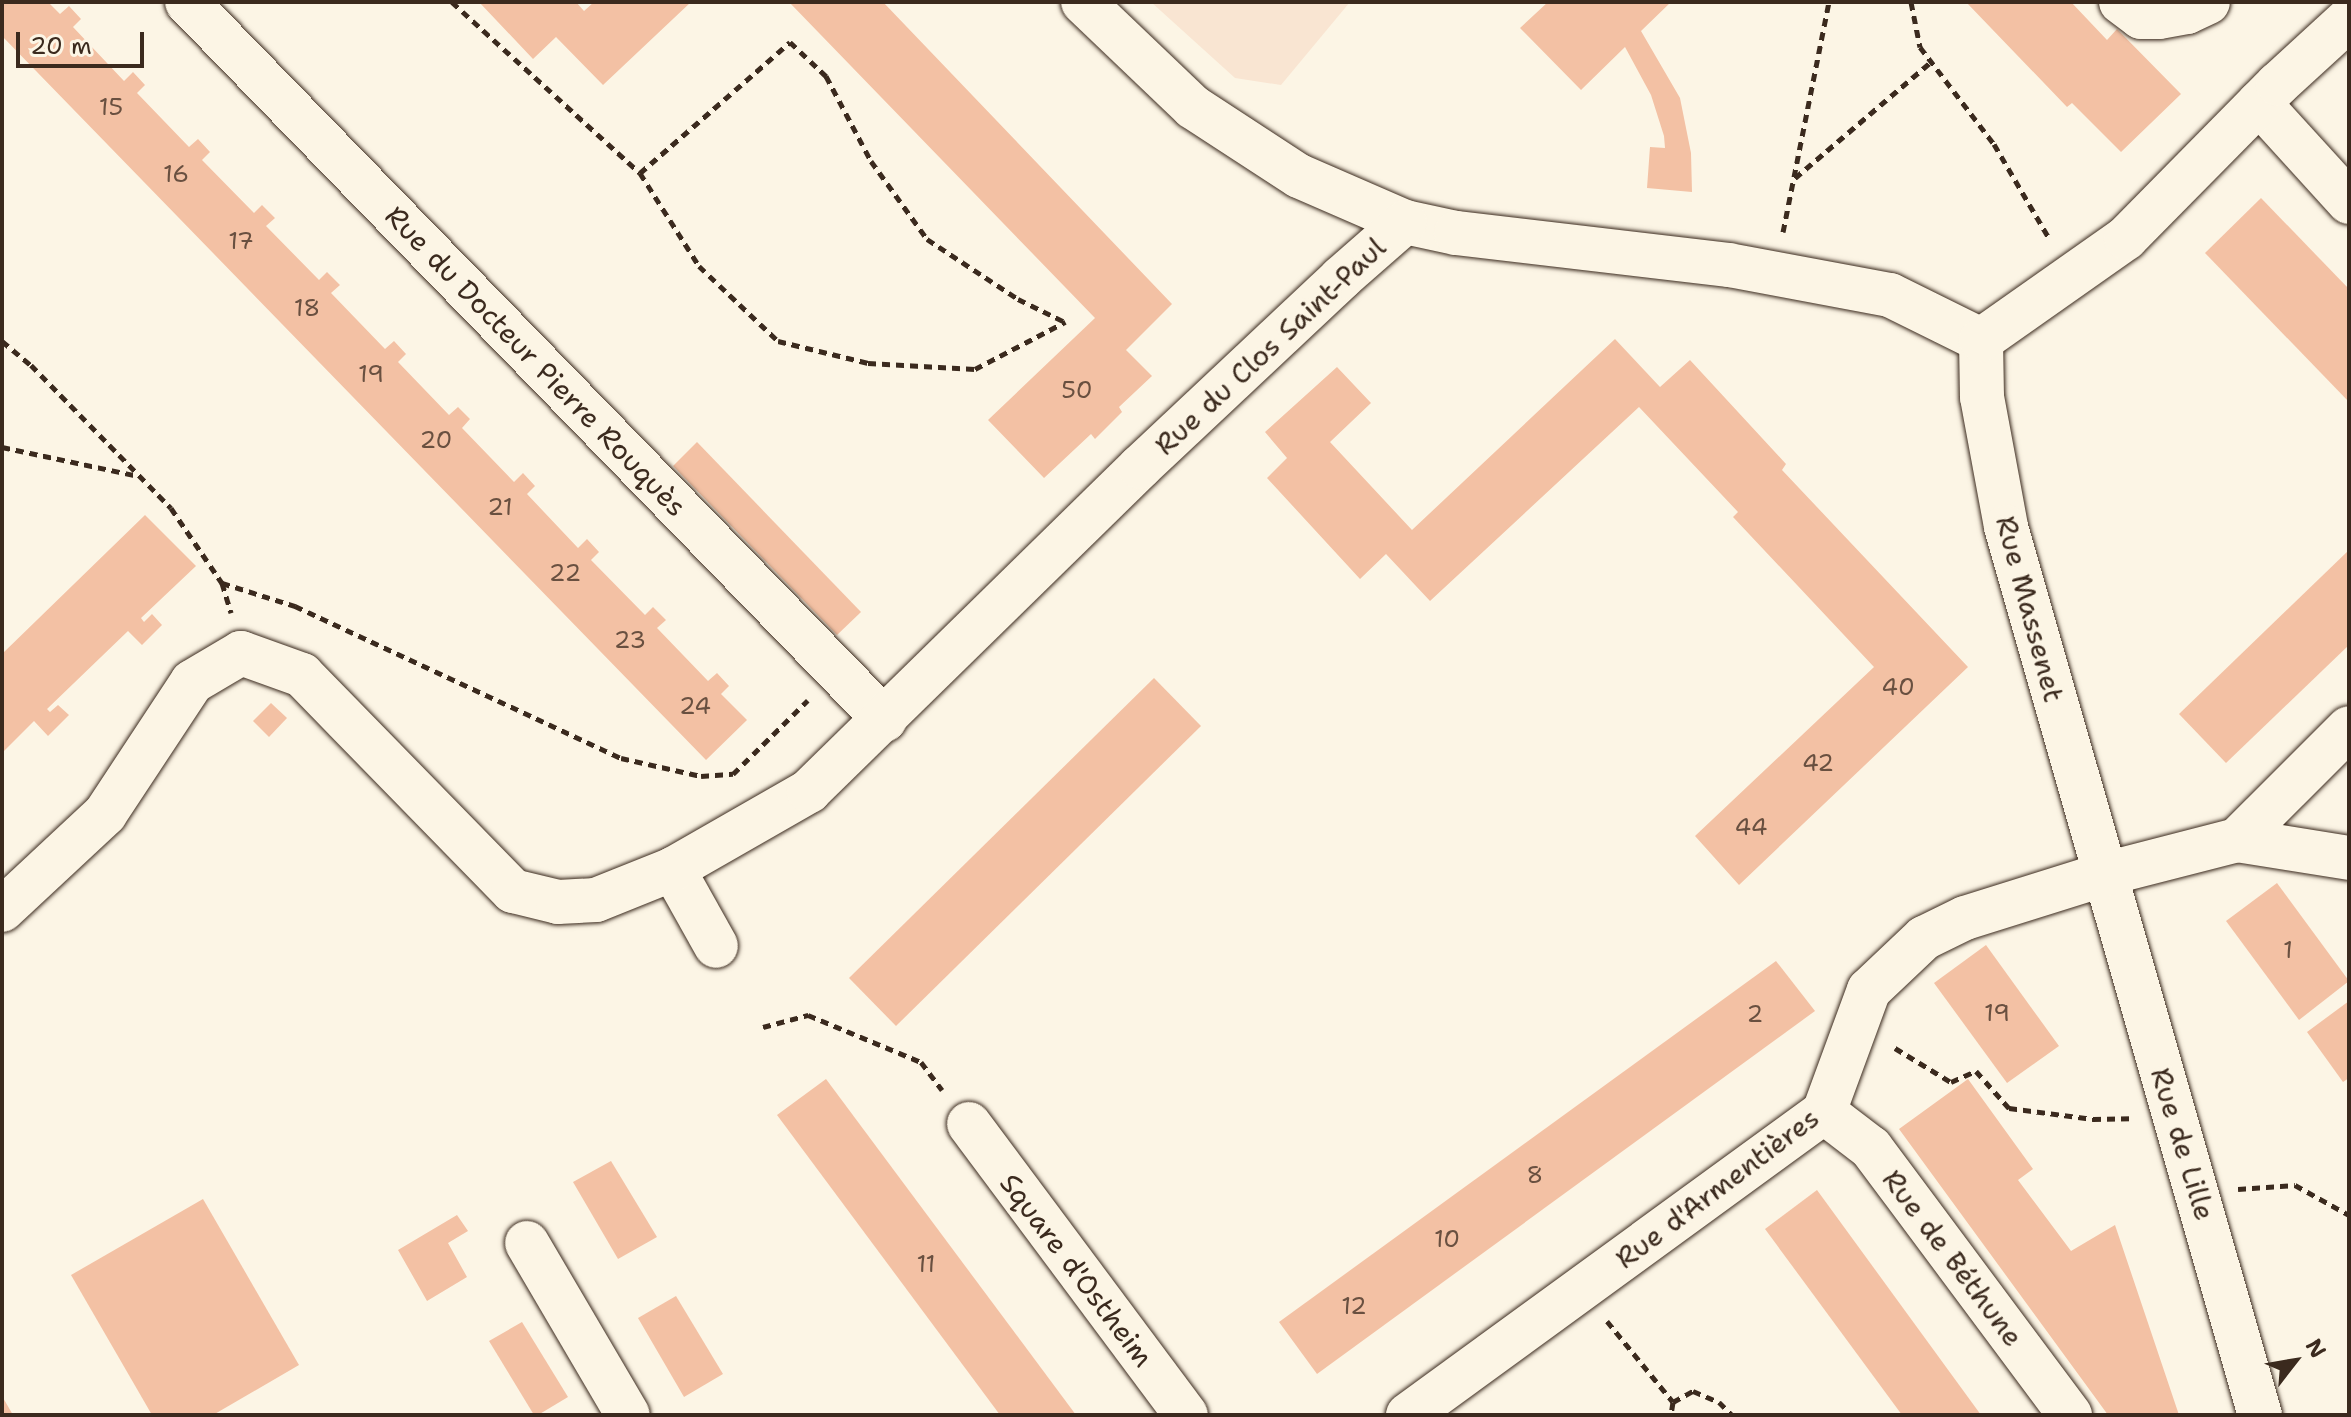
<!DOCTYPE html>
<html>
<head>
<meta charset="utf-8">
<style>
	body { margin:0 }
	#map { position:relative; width:2351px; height:1417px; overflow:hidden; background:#fcf5e5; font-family:"Shantell Sans",sans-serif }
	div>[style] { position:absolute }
	.built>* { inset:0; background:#f9e5d2 }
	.building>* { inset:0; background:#f3c1a4 }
	.path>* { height:5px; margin-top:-2.5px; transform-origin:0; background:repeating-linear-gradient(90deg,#3b2a1e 0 8px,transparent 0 14px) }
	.roads { filter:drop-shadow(0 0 2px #3b2a1e) drop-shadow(0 0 2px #3b2a1e) }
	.minor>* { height:44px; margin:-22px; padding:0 22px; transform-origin:22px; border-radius:22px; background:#fcf5e5 }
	span { translate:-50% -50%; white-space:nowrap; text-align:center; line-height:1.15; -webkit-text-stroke:7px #fcf5e5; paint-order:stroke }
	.number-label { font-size:24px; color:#695040 }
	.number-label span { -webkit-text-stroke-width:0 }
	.street-label { font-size:28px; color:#3b2a1e }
	.frame { position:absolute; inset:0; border:4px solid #3b2a1e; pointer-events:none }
	.north { position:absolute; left:2255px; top:1321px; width:80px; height:80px; -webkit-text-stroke:6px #fcf5e5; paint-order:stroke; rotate:59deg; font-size:22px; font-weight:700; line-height:32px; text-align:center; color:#3b2a1e }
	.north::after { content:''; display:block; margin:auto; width:28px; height:36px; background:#3b2a1e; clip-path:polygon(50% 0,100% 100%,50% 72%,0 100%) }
	.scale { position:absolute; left:16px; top:32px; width:128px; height:36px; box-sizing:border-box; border:4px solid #3b2a1e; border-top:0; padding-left:10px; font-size:24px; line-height:28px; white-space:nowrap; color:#3b2a1e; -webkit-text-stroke:6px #fcf5e5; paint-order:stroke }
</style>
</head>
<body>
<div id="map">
	<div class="built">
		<i style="clip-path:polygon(1151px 2px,1350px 2px,1281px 85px,1235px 78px)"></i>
	</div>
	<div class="building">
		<i style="clip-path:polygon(2px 2px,48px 2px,60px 14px,69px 6px,81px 19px,73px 27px,124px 81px,133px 72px,145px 85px,137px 93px,189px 147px,198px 139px,210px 152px,202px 160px,254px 213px,262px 205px,275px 218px,266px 226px,319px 280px,327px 272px,340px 285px,331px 293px,385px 349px,394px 341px,406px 354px,398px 362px,449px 415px,458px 407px,470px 419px,462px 428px,514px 482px,523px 473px,535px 486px,527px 494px,578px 548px,587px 539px,599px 552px,591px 560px,645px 615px,653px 607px,666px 620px,657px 628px,708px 681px,717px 673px,729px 686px,721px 694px,747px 720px,706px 760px,2px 36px)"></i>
		<i style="clip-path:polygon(479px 2px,576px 2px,584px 11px,594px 2px,691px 2px,603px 85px,556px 37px,533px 59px)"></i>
		<i style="clip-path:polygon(789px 2px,883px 2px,1172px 304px,1126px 350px,1152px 376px,1119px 407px,1122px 412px,1095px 439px,1091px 434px,1044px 478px,988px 420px,1095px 318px)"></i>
		<i style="clip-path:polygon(1548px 2px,1671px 2px,1641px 31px,1680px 98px,1691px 153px,1692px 192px,1647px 188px,1650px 147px,1665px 148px,1664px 136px,1651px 95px,1625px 47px,1581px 90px,1520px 28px)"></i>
		<i style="clip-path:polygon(1966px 2px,2071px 2px,2107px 40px,2117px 29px,2181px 94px,2121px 152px,2072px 103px,2067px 107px)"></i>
		<i style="clip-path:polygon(2261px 198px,2349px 289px,2349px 402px,2205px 253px)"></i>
		<i style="clip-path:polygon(1615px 339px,1660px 387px,1690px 360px,1786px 464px,1782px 470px,1968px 667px,1739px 885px,1695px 836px,1874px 667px,1733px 517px,1738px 512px,1639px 407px,1430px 601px,1386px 554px,1360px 579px,1267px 478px,1287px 458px,1265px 432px,1337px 367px,1371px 403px,1330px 442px,1412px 530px)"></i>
		<i style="clip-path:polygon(697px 442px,861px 612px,837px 635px,673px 466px)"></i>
		<i style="clip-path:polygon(145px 515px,196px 566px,141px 618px,144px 622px,152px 614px,162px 625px,142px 645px,128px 631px,47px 709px,50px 712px,58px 705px,69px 715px,48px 736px,34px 721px,2px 753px,2px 654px)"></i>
		<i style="clip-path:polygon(2349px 550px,2349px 645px,2226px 763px,2179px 714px)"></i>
		<i style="clip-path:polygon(1154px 678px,1201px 726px,896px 1026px,849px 978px)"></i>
		<i style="clip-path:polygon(271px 703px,287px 718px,269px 737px,253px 721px)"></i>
		<i style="clip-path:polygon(2277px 883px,2349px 981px,2299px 1020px,2226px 921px)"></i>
		<i style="clip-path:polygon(1986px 945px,2059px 1046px,2007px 1083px,1934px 983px)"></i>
		<i style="clip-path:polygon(1776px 961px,1815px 1011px,1317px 1374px,1279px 1322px)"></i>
		<i style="clip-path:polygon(2349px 1001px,2349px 1078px,2343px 1082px,2307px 1032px)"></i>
		<i style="clip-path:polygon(826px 1079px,1076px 1415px,1000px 1415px,777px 1115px)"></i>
		<i style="clip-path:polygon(1968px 1079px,2033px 1169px,2018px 1180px,2071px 1251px,2115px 1225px,2179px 1415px,2108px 1415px,1899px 1129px)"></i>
		<i style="clip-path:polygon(611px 1161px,657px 1237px,618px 1259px,573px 1182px)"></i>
		<i style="clip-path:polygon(1817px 1190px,1981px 1415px,1902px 1415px,1765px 1229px)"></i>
		<i style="clip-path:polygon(203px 1199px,299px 1365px,213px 1415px,152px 1415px,71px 1275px)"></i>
		<i style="clip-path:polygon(457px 1215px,468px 1231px,448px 1243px,467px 1277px,427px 1301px,398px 1250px)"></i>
		<i style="clip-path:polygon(676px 1296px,723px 1374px,684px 1397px,638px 1318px)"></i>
		<i style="clip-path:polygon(522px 1322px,568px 1397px,538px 1415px,534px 1415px,489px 1341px)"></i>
		<i style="clip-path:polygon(2px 1396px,13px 1415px,2px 1415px)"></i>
	</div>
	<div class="path">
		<i style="left:452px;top:2px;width:254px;rotate:42.3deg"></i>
		<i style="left:640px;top:173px;width:110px;rotate:57.6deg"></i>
		<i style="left:699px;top:266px;width:109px;rotate:43.5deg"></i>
		<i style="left:778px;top:341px;width:93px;rotate:13.7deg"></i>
		<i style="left:868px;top:363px;width:107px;rotate:3.2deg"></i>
		<i style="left:975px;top:369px;width:102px;rotate:-27.6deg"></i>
		<i style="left:1911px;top:2px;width:46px;rotate:78.7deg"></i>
		<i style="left:1920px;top:47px;width:122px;rotate:52.7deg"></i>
		<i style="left:1994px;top:144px;width:111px;rotate:59.7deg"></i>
		<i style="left:640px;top:173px;width:199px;rotate:-41.1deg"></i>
		<i style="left:790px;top:42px;width:50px;rotate:43.4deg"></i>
		<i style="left:826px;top:76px;width:96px;rotate:62.1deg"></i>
		<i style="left:871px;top:161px;width:96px;rotate:54.3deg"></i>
		<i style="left:927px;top:239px;width:109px;rotate:33.4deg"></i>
		<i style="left:1018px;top:299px;width:52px;rotate:26.1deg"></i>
		<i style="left:1795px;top:178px;width:179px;rotate:-40.5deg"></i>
		<i style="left:1783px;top:232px;width:235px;rotate:-78.7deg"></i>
		<i style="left:2px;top:341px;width:38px;rotate:40deg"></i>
		<i style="left:31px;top:365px;width:200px;rotate:45.6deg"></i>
		<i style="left:171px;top:508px;width:91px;rotate:55.8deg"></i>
		<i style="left:222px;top:583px;width:31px;rotate:73deg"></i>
		<i style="left:2px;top:447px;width:139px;rotate:12deg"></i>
		<i style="left:222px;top:583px;width:77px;rotate:17.5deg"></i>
		<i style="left:295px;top:606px;width:360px;rotate:25deg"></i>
		<i style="left:621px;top:758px;width:82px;rotate:12.7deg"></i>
		<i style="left:701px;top:776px;width:32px;rotate:-4deg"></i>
		<i style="left:733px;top:774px;width:105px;rotate:-44.6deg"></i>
		<i style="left:763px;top:1027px;width:47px;rotate:-14.9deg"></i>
		<i style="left:808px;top:1015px;width:122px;rotate:22.6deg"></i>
		<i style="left:921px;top:1062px;width:35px;rotate:53deg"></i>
		<i style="left:1895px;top:1048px;width:66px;rotate:31.3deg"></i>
		<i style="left:1951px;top:1082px;width:27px;rotate:-24deg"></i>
		<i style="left:1976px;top:1071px;width:50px;rotate:48.3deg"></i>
		<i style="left:2009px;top:1108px;width:85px;rotate:7.5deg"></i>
		<i style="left:2093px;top:1119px;width:39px;rotate:-1deg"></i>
		<i style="left:2238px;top:1189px;width:57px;rotate:-4deg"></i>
		<i style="left:2295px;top:1185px;width:62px;rotate:29.1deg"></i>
		<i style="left:1607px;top:1321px;width:104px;rotate:50.8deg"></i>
		<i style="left:1673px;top:1402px;width:13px;rotate:99deg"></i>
		<i style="left:1673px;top:1402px;width:23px;rotate:-29deg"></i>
		<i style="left:1693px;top:1391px;width:28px;rotate:23deg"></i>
		<i style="left:1719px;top:1402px;width:18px;rotate:45deg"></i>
	</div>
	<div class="roads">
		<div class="minor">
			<i style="left:187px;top:2px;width:1001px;rotate:45.81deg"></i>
			<i style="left:1083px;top:2px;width:152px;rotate:43.7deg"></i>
			<i style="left:1193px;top:107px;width:126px;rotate:33.1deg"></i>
			<i style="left:1299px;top:176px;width:116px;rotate:23.5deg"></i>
			<i style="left:1405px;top:222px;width:52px;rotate:12.2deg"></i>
			<i style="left:1456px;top:233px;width:275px;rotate:6.7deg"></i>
			<i style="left:1729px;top:265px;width:164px;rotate:10.6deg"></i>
			<i style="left:1890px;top:295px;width:102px;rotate:26.3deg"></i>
			<i style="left:2121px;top:2px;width:25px;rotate:37deg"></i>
			<i style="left:2141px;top:17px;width:18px"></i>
			<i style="left:2159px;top:17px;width:28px;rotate:-10deg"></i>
			<i style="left:2187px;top:12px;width:23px;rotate:-25deg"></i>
			<i style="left:2259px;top:103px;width:134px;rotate:47.7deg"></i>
			<i style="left:1981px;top:340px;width:57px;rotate:89deg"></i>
			<i style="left:1982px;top:397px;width:132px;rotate:79.5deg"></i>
			<i style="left:2006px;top:527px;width:924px;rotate:74.04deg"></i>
			<i style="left:1981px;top:340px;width:177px;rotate:-35.1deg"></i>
			<i style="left:2126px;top:238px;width:216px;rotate:-45.4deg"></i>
			<i style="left:2278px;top:84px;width:96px;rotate:-42.5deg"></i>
			<i style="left:2237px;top:840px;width:158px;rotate:-45deg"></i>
			<i style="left:673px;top:869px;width:88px;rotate:60.8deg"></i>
			<i style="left:2px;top:910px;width:141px;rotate:-43deg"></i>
			<i style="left:105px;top:814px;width:158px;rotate:-56.6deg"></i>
			<i style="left:192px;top:682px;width:57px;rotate:-30.6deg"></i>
			<i style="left:241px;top:653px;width:65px;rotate:19.8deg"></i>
			<i style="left:302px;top:675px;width:302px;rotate:45.7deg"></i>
			<i style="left:513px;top:891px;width:46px;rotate:13.7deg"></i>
			<i style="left:558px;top:902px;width:38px;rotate:-3deg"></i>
			<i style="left:596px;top:900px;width:83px;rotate:-21.9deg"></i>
			<i style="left:673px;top:869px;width:157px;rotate:-29.8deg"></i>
			<i style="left:809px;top:791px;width:463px;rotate:-44.4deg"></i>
			<i style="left:1140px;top:467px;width:276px;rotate:-43.2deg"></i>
			<i style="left:1341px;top:278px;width:85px;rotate:-41.2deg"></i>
			<i style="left:1824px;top:1112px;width:59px;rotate:37.5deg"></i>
			<i style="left:1871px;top:1148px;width:333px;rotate:53.3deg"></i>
			<i style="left:969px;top:1124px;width:363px;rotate:53.3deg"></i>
			<i style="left:527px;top:1243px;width:199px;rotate:59.6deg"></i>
			<i style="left:1408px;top:1415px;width:515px;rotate:-36.07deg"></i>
			<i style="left:1824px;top:1112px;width:130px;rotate:-69.8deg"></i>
			<i style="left:1869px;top:990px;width:76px;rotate:-43.4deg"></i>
			<i style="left:1924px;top:938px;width:46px;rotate:-26deg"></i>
			<i style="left:1965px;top:918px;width:147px;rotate:-17.4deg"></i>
			<i style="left:2105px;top:874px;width:136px;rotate:-14.4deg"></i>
			<i style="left:2237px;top:840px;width:113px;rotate:9.1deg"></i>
		</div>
	</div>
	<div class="number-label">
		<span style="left:111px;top:108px">15</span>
		<span style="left:176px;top:175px">16</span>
		<span style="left:241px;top:242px">17</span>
		<span style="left:307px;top:309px">18</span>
		<span style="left:371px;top:375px">19</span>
		<span style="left:1077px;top:391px">50</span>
		<span style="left:436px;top:441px">20</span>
		<span style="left:500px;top:508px">21</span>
		<span style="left:565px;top:574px">22</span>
		<span style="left:630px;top:641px">23</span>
		<span style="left:1898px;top:688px">40</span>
		<span style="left:695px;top:707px">24</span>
		<span style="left:1818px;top:764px">42</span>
		<span style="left:1751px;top:828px">44</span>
		<span style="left:2288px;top:951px">1</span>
		<span style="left:1997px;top:1014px">19</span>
		<span style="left:1755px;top:1015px">2</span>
		<span style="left:1535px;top:1176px">8</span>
		<span style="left:1447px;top:1240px">10</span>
		<span style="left:926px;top:1265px">11</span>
		<span style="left:1354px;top:1307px">12</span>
	</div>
	<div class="street-label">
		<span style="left:1270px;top:346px;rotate:-43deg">Rue du Clos Saint-Paul</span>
		<span style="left:536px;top:361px;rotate:46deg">Rue du Docteur Pierre Rouquès</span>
		<span style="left:2030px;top:609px;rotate:75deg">Rue Massenet</span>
		<span style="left:2183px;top:1144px;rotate:73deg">Rue de Lille</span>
		<span style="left:1717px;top:1188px;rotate:-37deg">Rue d'Armentières</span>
		<span style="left:1953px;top:1258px;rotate:53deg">Rue de Béthune</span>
		<span style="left:1077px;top:1270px;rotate:53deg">Square d'Ostheim</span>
	</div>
	<div class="frame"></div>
	<div class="north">N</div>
	<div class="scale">20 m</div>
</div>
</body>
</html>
